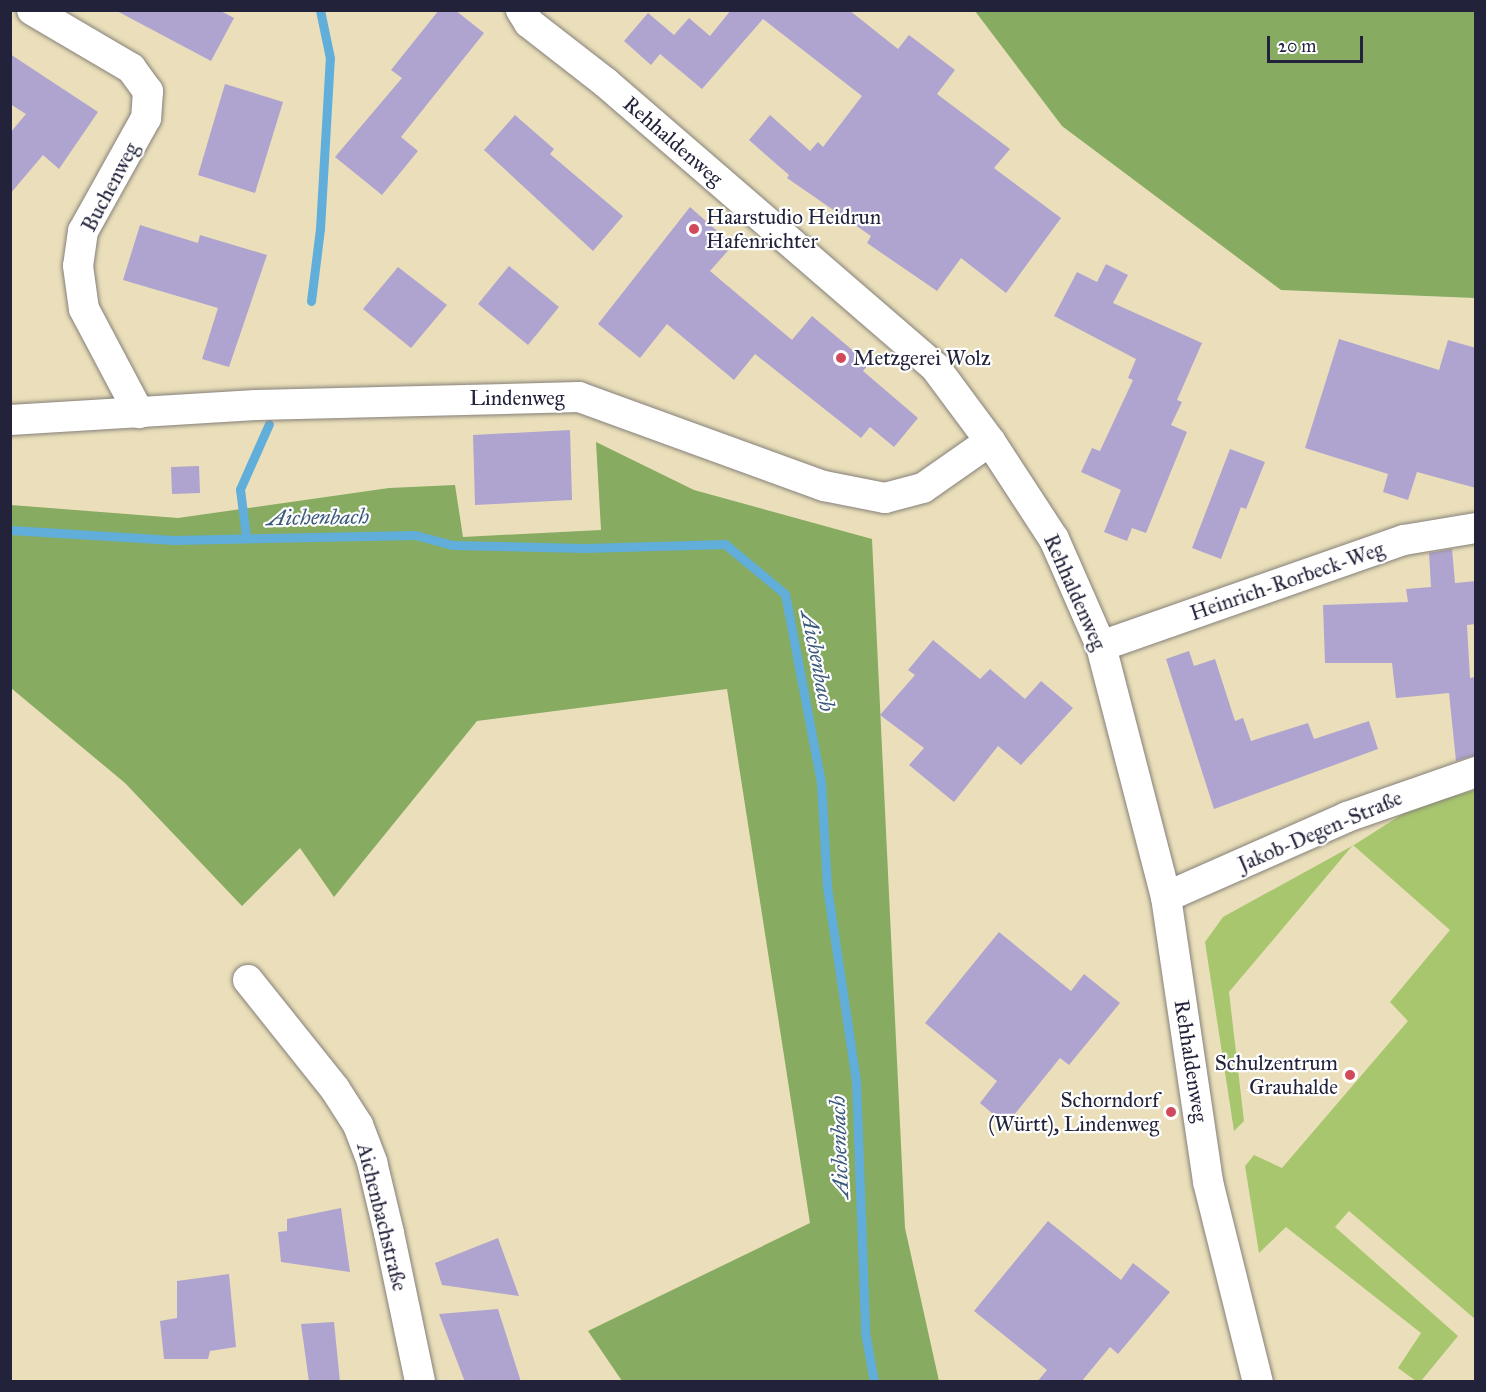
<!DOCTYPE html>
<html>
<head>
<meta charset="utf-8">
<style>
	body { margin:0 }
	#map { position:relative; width:1486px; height:1392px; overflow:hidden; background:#eadfba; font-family:"IM FELL Great Primer",serif }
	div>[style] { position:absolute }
	.green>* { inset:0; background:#a8c66e }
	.forest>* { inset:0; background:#86ab61 }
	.stream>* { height:9px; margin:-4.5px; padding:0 4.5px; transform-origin:4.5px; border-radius:4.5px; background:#61aeda }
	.building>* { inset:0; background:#afa4cf }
	.roads { filter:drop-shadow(0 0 2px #86807a) drop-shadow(0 0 2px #86807a) }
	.street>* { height:30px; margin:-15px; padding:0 15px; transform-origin:15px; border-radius:15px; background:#fff }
	.dots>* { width:16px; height:16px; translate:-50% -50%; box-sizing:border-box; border:3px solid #fff; border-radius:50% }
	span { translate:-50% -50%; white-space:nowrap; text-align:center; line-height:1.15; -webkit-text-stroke:4.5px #fff; paint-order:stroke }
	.street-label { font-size:21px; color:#22223b }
	.poi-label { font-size:21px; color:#22223b }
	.left { translate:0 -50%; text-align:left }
	.right { translate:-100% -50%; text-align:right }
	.water-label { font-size:22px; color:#3b5a7b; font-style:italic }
	.frame { position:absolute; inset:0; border:12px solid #22223b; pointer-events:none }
	.scale { position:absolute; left:1267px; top:36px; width:96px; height:27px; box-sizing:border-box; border:3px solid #22223b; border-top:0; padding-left:8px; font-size:18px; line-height:21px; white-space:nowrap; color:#22223b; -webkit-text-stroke:4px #fff; paint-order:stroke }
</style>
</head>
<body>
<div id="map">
	<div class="green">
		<i style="clip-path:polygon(1475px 790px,1475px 1319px,1349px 1211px,1335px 1227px,1458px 1336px,1421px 1381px,1416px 1381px,1398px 1368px,1421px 1333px,1286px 1227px,1259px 1253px,1245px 1166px,1254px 1155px,1282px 1168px,1408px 1021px,1390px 1002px,1450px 930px,1353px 845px,1229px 992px,1244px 1121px,1234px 1131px,1205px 942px,1223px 917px,1354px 845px,1412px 808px)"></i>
	</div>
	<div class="forest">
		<i style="clip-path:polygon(975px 11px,1475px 11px,1475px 298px,1281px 290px,1062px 126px)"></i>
		<i style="clip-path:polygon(596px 442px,694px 490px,872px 539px,905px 1228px,939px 1381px,622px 1381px,588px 1331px,810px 1223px,727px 689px,477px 721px,334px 897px,300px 848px,242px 906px,125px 783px,11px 688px,11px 505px,178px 518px,389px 488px,455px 485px,463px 537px,601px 530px)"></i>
	</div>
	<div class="stream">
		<i style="left:311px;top:301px;width:73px;rotate:-82.9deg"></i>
		<i style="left:320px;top:229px;width:171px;rotate:-86.7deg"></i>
		<i style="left:330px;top:58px;width:49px;rotate:-101.8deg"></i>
		<i style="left:10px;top:530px;width:164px;rotate:3.5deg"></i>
		<i style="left:174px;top:540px;width:241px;rotate:-1.2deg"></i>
		<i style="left:415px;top:535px;width:39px;rotate:15deg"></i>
		<i style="left:453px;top:545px;width:132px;rotate:1.3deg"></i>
		<i style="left:585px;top:548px;width:140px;rotate:-1.6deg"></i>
		<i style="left:725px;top:544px;width:78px;rotate:39.8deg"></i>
		<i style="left:785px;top:594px;width:192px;rotate:79.2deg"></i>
		<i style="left:821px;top:783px;width:104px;rotate:86.7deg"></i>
		<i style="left:827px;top:887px;width:196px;rotate:81.5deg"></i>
		<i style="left:856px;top:1081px;width:251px;rotate:87.9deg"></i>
		<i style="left:865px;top:1332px;width:51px;rotate:79.8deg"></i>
		<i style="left:246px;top:536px;width:47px;rotate:-97.3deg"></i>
		<i style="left:240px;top:489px;width:71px;rotate:-66deg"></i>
	</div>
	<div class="building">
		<i style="clip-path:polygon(115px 10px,219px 10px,234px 18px,211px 61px)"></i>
		<i style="clip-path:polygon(439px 10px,455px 10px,484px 33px,401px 137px,418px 151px,382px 195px,335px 157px,402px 78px,391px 70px)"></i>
		<i style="clip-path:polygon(731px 10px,849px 10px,898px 49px,909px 35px,955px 70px,937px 94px,1010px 149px,994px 168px,1061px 218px,1006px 293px,961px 258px,937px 291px,867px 243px,871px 236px,787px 178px,789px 175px,749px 140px,770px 115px,810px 151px,818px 142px,823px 147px,862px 96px,763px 19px,702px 89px,660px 54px,651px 65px,624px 41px,648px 13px,674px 35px,689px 18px,710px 36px)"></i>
		<i style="clip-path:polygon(10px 54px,98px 112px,59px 169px,43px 155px,10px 194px,10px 133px,26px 114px,10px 104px)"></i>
		<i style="clip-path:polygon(225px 84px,283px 102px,255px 193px,198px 175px)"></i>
		<i style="clip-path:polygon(515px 115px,554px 149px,550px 154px,623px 216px,593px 251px,484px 150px)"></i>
		<i style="clip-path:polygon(690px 207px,733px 245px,710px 271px,792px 340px,812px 316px,869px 364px,863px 371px,918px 418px,894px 447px,870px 427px,861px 438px,755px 354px,734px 380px,667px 324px,640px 358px,598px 324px)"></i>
		<i style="clip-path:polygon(140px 225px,198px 243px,200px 235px,267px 255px,229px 367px,202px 359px,218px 308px,123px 280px)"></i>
		<i style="clip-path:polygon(1106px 264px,1128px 275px,1113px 303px,1202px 343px,1177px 400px,1182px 402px,1171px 425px,1187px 432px,1146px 533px,1132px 528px,1127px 541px,1104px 532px,1121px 490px,1081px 472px,1092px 448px,1100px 451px,1133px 380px,1128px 378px,1136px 359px,1054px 316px,1077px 272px,1097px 282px)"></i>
		<i style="clip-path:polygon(509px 266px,559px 307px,528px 345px,478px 304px)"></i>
		<i style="clip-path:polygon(398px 267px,447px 305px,411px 348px,363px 309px)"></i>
		<i style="clip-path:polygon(1339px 339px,1439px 370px,1448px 340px,1476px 348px,1476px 488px,1417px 472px,1408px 500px,1383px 492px,1388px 474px,1305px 448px)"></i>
		<i style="clip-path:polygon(570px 430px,572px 500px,475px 505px,473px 435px)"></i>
		<i style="clip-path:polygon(1230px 449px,1265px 462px,1246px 509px,1241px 507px,1221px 559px,1192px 548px)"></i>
		<i style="clip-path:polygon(199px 466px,200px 493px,172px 494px,171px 467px)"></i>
		<i style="clip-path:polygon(1452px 549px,1455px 583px,1476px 581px,1476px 624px,1467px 625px,1470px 678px,1476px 677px,1476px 755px,1456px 761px,1449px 693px,1396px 698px,1392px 663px,1325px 663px,1323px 605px,1408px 602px,1406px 589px,1431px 587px,1429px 553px)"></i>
		<i style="clip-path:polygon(933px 640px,980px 679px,990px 669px,1025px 699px,1041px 681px,1073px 708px,1021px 765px,998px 746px,954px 802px,909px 765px,924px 748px,880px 715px,915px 675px,908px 670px)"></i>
		<i style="clip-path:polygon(1189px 651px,1194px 666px,1215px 659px,1235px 721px,1243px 718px,1251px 741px,1308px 723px,1314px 739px,1369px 721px,1378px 749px,1214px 809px,1166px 659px)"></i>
		<i style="clip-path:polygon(999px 932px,1071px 991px,1084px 974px,1120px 1003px,1069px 1065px,1060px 1058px,1006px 1125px,980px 1103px,997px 1081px,925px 1023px)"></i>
		<i style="clip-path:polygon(341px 1208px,350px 1272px,281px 1262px,278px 1232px,287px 1231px,287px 1219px)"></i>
		<i style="clip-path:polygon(1048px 1221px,1121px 1280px,1133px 1263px,1170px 1292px,1118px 1354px,1110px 1347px,1081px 1382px,1037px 1382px,1047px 1370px,974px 1311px)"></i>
		<i style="clip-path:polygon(498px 1238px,519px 1296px,442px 1285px,435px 1263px)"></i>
		<i style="clip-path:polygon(229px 1274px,236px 1347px,210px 1351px,208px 1359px,164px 1359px,160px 1321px,177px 1318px,177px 1281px)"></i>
		<i style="clip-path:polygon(498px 1309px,521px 1382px,465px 1382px,439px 1314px)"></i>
		<i style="clip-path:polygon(334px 1322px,340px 1382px,309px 1382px,301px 1324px)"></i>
	</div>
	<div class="roads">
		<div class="street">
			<i style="left:32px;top:10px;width:115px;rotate:30.4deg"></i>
			<i style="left:131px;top:68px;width:29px;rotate:54deg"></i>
			<i style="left:148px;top:91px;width:27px;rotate:94deg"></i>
			<i style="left:146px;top:118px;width:129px;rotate:119.1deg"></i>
			<i style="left:83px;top:231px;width:35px;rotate:98deg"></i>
			<i style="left:78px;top:266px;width:43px;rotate:82.1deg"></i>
			<i style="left:84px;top:309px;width:118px;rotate:62.1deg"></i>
			<i style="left:521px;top:10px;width:15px;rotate:58deg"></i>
			<i style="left:529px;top:23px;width:98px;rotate:37.9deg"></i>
			<i style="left:606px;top:83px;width:435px;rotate:40.8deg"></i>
			<i style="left:935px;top:367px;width:92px;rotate:53.4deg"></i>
			<i style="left:990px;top:441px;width:117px;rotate:56.9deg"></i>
			<i style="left:1054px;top:539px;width:117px;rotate:66.3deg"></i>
			<i style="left:1101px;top:646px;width:259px;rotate:75.5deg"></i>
			<i style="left:1166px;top:897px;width:288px;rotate:81.6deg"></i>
			<i style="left:1208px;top:1182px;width:206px;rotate:76deg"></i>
			<i style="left:10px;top:420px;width:246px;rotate:-3.5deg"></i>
			<i style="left:256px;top:405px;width:323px;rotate:-1.4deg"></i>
			<i style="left:579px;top:397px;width:261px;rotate:20deg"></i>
			<i style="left:824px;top:486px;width:62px;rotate:11.1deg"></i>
			<i style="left:885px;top:498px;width:39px;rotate:-15deg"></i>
			<i style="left:923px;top:488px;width:82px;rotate:-35deg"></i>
			<i style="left:1101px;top:646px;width:321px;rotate:-19.3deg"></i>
			<i style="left:1404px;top:540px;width:73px;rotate:-9.5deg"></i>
			<i style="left:1166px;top:897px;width:198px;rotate:-23.8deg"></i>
			<i style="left:1347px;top:817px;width:137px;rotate:-19.2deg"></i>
			<i style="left:248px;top:980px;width:139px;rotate:51.4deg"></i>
			<i style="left:335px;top:1089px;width:43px;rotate:57.4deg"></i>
			<i style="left:358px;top:1125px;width:40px;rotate:69deg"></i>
			<i style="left:372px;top:1162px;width:73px;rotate:76.5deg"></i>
			<i style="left:389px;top:1233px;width:152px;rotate:78.2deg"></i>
		</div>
	</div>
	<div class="dots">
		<i style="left:694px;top:229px;background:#d1495b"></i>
		<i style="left:841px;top:358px;background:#d1495b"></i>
		<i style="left:1350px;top:1075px;background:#d1495b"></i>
		<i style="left:1171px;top:1112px;background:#d1495b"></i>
	</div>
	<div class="street-label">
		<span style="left:673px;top:141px;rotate:41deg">Rehhaldenweg</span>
		<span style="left:110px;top:187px;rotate:-62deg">Buchenweg</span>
		<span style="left:517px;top:398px">Lindenweg</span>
		<span style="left:1287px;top:581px;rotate:-19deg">Heinrich-Rorbeck-Weg</span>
		<span style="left:1075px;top:592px;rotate:66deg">Rehhaldenweg</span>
		<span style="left:1320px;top:831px;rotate:-23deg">Jakob-Degen-Straße</span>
		<span style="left:1191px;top:1061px;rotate:81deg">Rehhaldenweg</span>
		<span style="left:382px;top:1217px;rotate:76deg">Aichenbachstraße</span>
	</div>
	<div class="poi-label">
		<span class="left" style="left:706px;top:229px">Haarstudio Heidrun<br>Hafenrichter</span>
		<span class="left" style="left:853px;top:358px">Metzgerei Wolz</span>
		<span class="right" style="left:1338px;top:1075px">Schulzentrum<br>Grauhalde</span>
		<span class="right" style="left:1159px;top:1112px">Schorndorf<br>(Württ), Lindenweg</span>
	</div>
	<div class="water-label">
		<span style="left:318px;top:517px;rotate:-1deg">Aichenbach</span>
		<span style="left:818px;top:661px;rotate:79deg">Aichenbach</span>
		<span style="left:839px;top:1147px;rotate:-92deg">Aichenbach</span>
	</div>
	<div class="frame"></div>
	<div class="scale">20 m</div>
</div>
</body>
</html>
